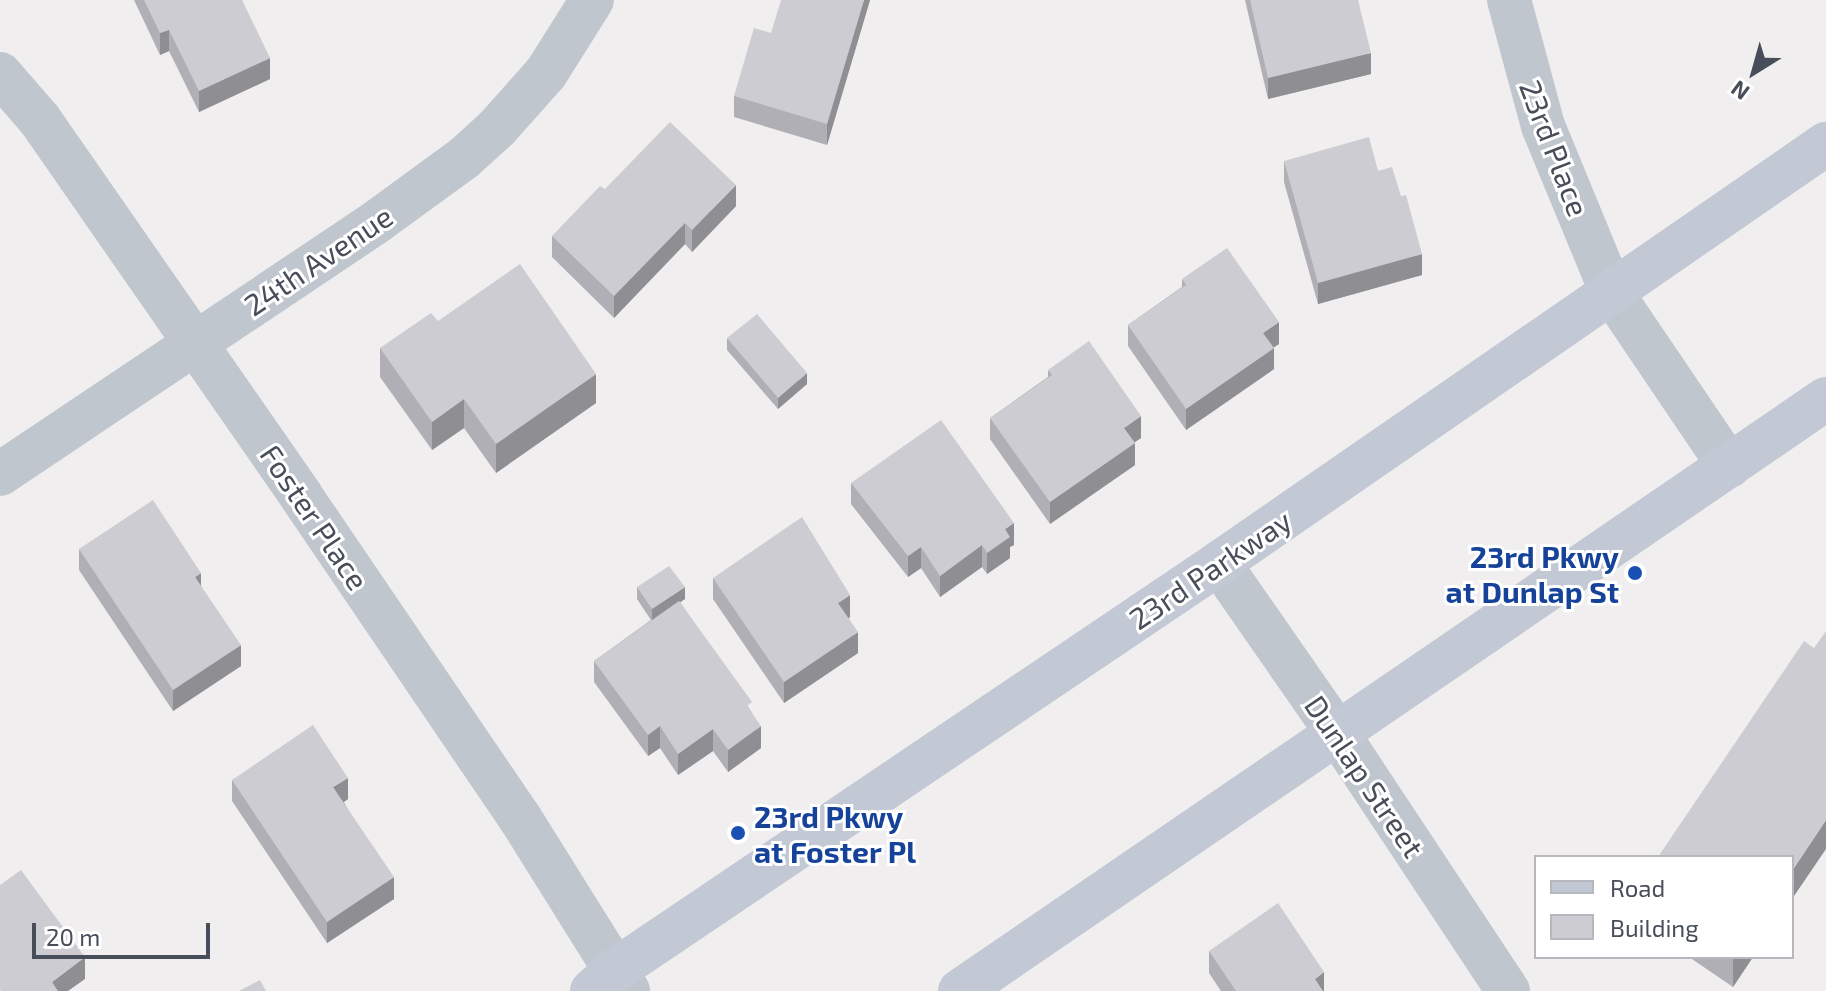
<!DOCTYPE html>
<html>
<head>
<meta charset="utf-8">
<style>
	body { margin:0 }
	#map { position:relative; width:1826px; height:991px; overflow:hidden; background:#f0eeee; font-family:"Exo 2",sans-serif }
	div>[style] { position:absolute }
	.street>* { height:44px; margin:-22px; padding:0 22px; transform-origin:22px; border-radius:22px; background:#c0c6ce }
	.secondary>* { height:44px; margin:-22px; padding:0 22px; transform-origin:22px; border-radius:22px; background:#c3c8d5 }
	.wall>* { inset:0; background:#afafb5 }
	.shaded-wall>* { inset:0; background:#8f8f93 }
	.building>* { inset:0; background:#ccccd2 }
	.dots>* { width:22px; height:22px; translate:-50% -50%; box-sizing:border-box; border:4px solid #fff; border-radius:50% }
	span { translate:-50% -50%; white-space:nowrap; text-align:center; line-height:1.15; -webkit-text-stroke:6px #fff; paint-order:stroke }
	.street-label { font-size:30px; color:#484e59 }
	.transit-label { font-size:30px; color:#164399; font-weight:700 }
	.right { translate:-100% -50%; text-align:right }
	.left { translate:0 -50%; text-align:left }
	.legend { position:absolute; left:1534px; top:855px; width:260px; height:104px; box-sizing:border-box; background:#fff; border:2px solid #b6b8bd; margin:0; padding:10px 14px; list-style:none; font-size:24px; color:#484e59 }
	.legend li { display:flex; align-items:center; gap:16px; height:40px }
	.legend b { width:40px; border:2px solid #b6b8bd }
	.north { position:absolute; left:1714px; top:32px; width:80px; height:80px; -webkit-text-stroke:6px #fff; paint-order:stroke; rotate:217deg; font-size:22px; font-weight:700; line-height:32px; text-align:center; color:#484e59 }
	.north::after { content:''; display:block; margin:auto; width:28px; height:36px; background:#484e59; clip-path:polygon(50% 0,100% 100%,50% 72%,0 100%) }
	.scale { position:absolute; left:32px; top:923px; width:178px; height:36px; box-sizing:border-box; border:4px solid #484e59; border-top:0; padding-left:10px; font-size:24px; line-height:28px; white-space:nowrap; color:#484e59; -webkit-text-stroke:6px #fff; paint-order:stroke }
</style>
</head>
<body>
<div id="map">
	<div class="street">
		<i style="left:1509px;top:0;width:131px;rotate:74.9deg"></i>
		<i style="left:1543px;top:126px;width:181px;rotate:67.6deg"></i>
		<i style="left:1612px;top:293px;width:209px;rotate:55.9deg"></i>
		<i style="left:0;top:74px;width:61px;rotate:49deg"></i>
		<i style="left:40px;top:120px;width:458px;rotate:55.2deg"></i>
		<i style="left:301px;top:496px;width:389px;rotate:55.8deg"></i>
		<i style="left:520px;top:818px;width:204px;rotate:58deg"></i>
		<i style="left:0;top:474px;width:456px;rotate:-33.8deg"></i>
		<i style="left:379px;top:220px;width:105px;rotate:-36.1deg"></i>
		<i style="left:464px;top:158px;width:45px;rotate:-42.3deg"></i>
		<i style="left:497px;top:128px;width:74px;rotate:-48.3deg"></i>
		<i style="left:546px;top:73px;width:86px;rotate:-57.8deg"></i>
		<i style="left:1219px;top:563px;width:208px;rotate:55.2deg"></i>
		<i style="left:1338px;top:734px;width:308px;rotate:56.5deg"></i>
	</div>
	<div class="secondary">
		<i style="left:592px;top:991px;width:30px;rotate:-42deg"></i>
		<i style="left:614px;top:971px;width:730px;rotate:-33.99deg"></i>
		<i style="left:1219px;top:563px;width:738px;rotate:-34.62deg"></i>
		<i style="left:960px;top:991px;width:1049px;rotate:-34.36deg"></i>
	</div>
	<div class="wall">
		<i style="clip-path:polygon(134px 0,242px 0,270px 79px,199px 112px,169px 51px,160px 55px)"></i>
		<i style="clip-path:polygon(870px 0,827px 145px,734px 117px,734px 96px,771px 33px)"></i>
		<i style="clip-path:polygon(1245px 0,1358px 0,1371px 74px,1268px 99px)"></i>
		<i style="clip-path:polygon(1284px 161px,1378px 171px,1422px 275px,1318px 304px,1284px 182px)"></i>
		<i style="clip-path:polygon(736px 206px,692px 252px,685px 244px,614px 318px,552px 257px,552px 236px)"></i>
		<i style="clip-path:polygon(1182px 279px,1279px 344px,1274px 347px,1274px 369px,1186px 430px,1128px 346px,1128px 325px,1182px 287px)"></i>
		<i style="clip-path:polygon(438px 321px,596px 403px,496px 473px,464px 428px,432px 450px,380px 377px,380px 348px)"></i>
		<i style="clip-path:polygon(727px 338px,807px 384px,778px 409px,727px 350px)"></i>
		<i style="clip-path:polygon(1048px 370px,1141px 438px,1134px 443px,1135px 465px,1050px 524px,990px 439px,990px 418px,1048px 377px)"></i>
		<i style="clip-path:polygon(851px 483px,1014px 545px,1010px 547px,1010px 558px,987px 574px,982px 567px,940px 597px,921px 568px,908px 577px,851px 504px)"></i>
		<i style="clip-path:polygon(79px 549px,201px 586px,241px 666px,173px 711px,79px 570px)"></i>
		<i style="clip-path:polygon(713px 578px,850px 617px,849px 618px,858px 653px,784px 703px,713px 599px)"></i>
		<i style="clip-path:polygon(637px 587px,685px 599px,680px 602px,752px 713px,761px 748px,728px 772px,713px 751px,678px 775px,660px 748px,648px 756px,594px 682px,594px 661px,651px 620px,637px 599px)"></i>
		<i style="clip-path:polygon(232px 780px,348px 799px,344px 802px,394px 899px,327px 943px,232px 801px)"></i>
		<i style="clip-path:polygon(1209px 951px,1324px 991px,1221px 991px,1209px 973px)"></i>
		<i style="clip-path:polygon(1689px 957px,1753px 957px,1733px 987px)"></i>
	</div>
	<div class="shaded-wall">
		<i style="clip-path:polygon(864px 0,870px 0,827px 145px,827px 124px)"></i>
		<i style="clip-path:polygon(169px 30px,169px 51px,160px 55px,160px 33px)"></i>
		<i style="clip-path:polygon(1371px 53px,1371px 74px,1268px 99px,1268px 78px)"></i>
		<i style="clip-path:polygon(270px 58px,270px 79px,199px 112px,199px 91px)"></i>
		<i style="clip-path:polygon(736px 185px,736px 206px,692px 252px,692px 230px)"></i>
		<i style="clip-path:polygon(685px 223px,685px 244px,614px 318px,614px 296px)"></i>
		<i style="clip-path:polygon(1422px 254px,1422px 275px,1318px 304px,1318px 283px)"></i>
		<i style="clip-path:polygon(1279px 322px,1279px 344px,1263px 354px,1263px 333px)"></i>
		<i style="clip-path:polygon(1274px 348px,1274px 369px,1186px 430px,1186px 409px)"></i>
		<i style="clip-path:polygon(807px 373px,807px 384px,778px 409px,778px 398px)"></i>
		<i style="clip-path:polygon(596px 374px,596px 403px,496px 473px,496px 444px)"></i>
		<i style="clip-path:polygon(464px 399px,464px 428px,432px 450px,432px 422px)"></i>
		<i style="clip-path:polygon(1141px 416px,1141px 438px,1124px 449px,1124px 428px)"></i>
		<i style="clip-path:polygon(1135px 443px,1135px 465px,1050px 524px,1050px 502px)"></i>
		<i style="clip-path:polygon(1014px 523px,1014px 545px,1010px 547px,1010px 558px,987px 574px,987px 553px,1005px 529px)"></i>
		<i style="clip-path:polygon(982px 545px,982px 567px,940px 597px,940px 576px)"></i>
		<i style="clip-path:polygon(921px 547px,921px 568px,908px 577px,908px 556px)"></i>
		<i style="clip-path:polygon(201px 573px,201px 594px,195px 577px)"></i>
		<i style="clip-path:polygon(685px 587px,685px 599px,652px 621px,652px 609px)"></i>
		<i style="clip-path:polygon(850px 595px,850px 617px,838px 625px,838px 603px)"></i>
		<i style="clip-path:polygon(858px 632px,858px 653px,784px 703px,784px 682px)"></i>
		<i style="clip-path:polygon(241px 645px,241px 666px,173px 711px,173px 690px)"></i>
		<i style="clip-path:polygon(660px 726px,660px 748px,648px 756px,648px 735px)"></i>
		<i style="clip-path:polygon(761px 726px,761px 748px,728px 772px,728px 750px)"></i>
		<i style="clip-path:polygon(713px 729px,713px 751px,678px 775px,678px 754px)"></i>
		<i style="clip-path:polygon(348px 778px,348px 799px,333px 809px,333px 787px)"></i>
		<i style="clip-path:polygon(1826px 820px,1826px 849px,1792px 899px,1792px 871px)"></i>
		<i style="clip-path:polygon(394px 877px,394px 899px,327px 943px,327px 922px)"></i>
		<i style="clip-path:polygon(85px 957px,85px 979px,68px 991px,52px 991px,52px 982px)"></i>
		<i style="clip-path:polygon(1734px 957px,1753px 957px,1733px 987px,1733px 958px)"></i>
		<i style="clip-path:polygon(1324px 972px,1324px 991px,1315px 991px,1315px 979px)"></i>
	</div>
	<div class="building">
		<i style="clip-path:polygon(144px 0,242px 0,270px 58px,199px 91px,169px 30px,160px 33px)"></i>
		<i style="clip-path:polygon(781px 0,864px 0,827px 124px,734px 96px,754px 28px,771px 33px)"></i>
		<i style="clip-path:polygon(1250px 0,1358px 0,1371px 53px,1268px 78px)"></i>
		<i style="clip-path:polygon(670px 122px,736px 185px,692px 230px,685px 223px,614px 296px,552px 236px,600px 186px,605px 189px)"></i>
		<i style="clip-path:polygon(1369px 137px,1378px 171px,1392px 167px,1401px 196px,1406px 195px,1422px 254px,1318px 283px,1284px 161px)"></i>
		<i style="clip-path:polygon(1227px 248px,1279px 322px,1263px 333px,1274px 348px,1186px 409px,1128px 325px,1186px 285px,1182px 279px)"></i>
		<i style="clip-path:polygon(520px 264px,596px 374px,496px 444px,464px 399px,432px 422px,380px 348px,431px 313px,438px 321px)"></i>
		<i style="clip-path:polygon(757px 314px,807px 373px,778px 398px,727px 338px)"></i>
		<i style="clip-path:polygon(1089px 341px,1141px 416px,1124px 428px,1135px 443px,1050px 502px,990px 418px,1052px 375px,1048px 370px)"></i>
		<i style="clip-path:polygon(941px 420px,1014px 523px,1005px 529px,1010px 537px,987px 553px,982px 545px,940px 576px,921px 547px,908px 556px,851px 483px)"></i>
		<i style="clip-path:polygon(153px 500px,201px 573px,195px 577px,241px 645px,173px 690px,79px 549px)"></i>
		<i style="clip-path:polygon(802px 517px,850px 595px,838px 603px,858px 632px,784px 682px,713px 578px)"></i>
		<i style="clip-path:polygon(669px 566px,685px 587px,652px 609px,637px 587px)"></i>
		<i style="clip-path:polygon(679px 601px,752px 702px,747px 706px,761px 726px,728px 750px,713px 729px,678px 754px,660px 726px,648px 735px,594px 661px)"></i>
		<i style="clip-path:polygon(1826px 631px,1826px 820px,1792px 871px,1792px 857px,1658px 857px,1804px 641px,1814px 648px)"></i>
		<i style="clip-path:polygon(313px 725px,348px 778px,333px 787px,394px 877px,327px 922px,232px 780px)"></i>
		<i style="clip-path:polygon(21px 870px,85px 957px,52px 982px,58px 991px,1px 991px,0 989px,0 885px)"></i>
		<i style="clip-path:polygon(1278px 903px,1324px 972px,1315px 979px,1323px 991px,1236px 991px,1209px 951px)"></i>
		<i style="clip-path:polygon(260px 980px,266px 991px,239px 991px)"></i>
	</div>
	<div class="dots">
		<i style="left:1635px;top:573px;background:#1a4fb4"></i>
		<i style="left:738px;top:833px;background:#1a4fb4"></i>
	</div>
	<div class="street-label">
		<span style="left:1555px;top:148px;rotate:69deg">23rd Place</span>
		<span style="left:318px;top:260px;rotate:-34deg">24th Avenue</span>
		<span style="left:315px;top:517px;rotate:56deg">Foster Place</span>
		<span style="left:1210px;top:569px;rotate:-34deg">23rd Parkway</span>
		<span style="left:1365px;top:776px;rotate:56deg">Dunlap Street</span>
	</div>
	<div class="transit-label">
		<span class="right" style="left:1619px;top:573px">23rd Pkwy<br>at Dunlap St</span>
		<span class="left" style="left:754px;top:833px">23rd Pkwy<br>at Foster Pl</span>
	</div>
	<ul class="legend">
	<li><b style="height:10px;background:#c3c8d5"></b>Road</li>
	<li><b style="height:22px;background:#ccccd2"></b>Building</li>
	</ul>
	<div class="north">N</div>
	<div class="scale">20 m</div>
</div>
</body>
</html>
